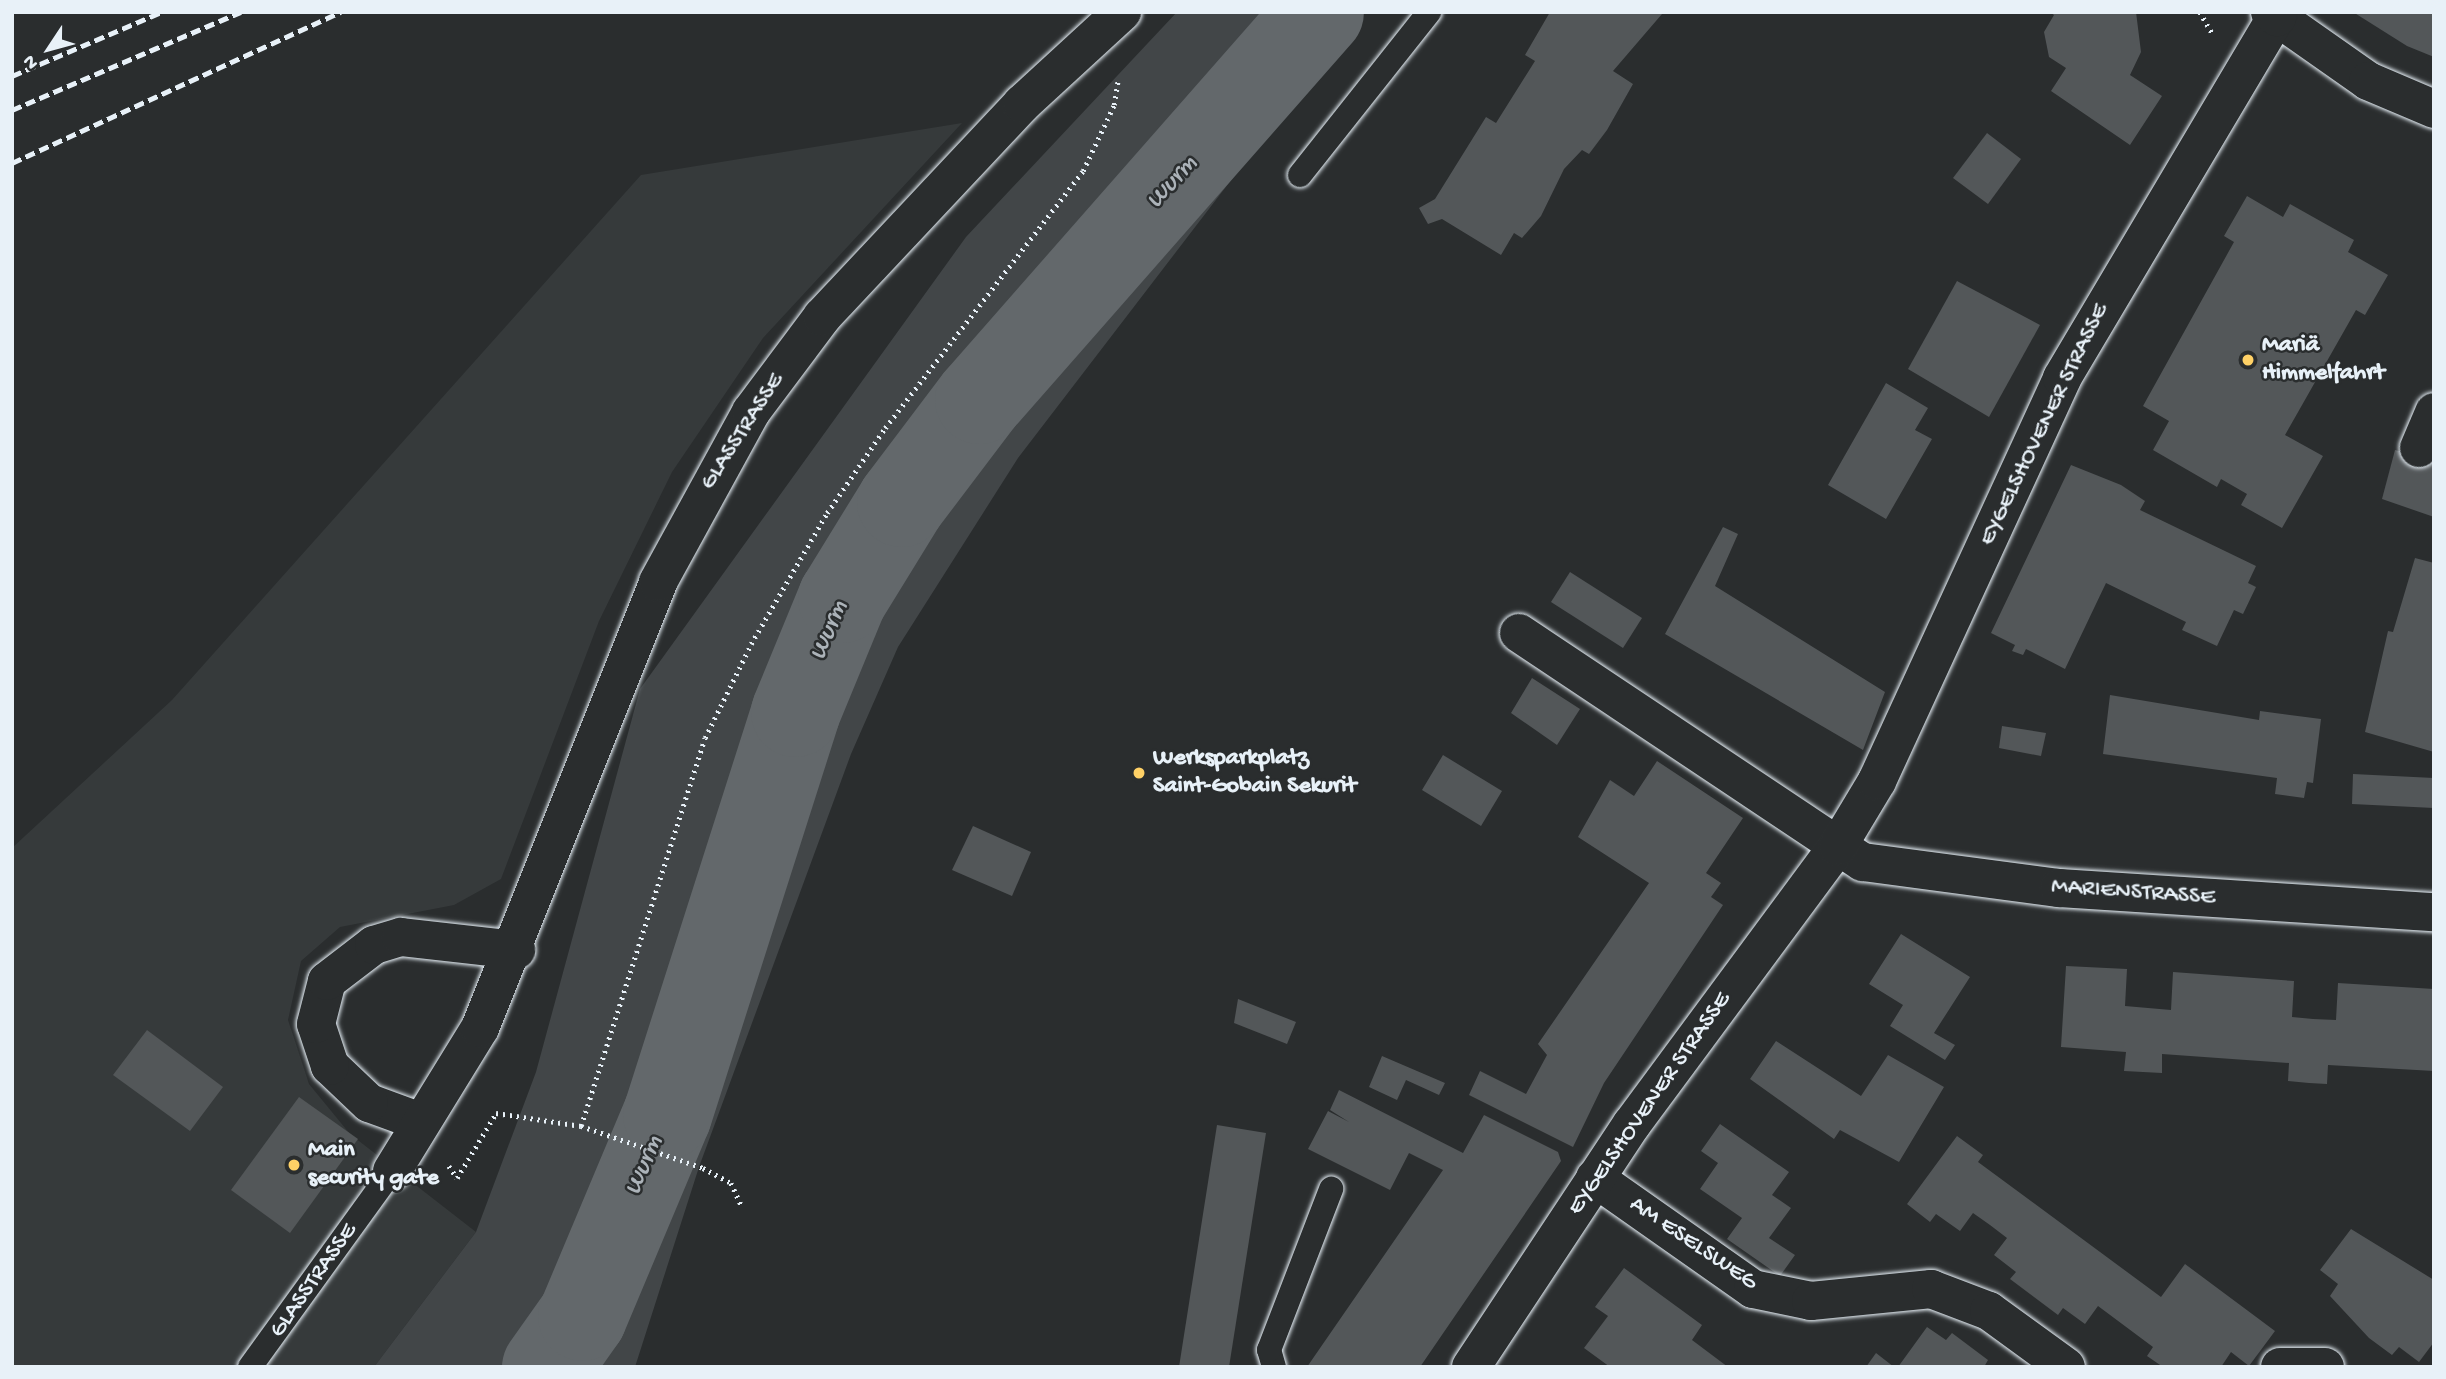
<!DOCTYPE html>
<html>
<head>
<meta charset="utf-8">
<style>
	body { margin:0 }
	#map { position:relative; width:2446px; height:1379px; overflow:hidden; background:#2a2d2e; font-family:"Gochi Hand",sans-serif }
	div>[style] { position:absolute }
	.built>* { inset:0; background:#363a3b }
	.green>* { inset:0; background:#424648 }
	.river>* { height:89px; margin:-44.5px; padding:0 44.5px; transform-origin:44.5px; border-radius:44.5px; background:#63686b }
	.building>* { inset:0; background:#535759 }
	.path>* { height:4.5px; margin-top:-2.25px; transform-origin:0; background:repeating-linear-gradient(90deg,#e8f1f8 0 2px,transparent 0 7px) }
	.roads { filter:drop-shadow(0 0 2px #e8f1f8) drop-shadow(0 0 2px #e8f1f8) }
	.service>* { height:24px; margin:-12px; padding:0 12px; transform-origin:12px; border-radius:12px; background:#2a2d2e }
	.minor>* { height:38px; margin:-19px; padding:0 19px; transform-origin:19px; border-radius:19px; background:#2a2d2e }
	.tertiary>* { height:38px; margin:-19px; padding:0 19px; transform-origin:19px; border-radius:19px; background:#2a2d2e }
	.rail>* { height:5px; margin-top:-2.5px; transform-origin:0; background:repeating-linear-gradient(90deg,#e8f1f8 0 10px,transparent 0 15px) }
	.dots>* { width:19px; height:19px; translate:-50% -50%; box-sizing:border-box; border:4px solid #2a2d2e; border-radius:50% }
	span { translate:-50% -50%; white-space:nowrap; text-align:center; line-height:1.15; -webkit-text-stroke:5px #2a2d2e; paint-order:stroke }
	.poi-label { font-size:24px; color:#e8f1f8; font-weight:700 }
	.left { translate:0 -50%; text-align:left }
	.street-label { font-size:24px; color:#e8f1f8 }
	.water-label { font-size:26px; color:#acb3b9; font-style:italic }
	.frame { position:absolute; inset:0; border:14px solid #e8f1f8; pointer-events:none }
	.north { position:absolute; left:14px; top:14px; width:70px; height:70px; -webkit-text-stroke:5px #2a2d2e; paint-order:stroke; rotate:234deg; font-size:19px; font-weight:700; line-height:28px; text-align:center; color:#e8f1f8 }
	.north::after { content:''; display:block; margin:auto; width:24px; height:32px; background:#e8f1f8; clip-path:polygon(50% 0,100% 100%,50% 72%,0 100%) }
</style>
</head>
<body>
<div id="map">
	<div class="built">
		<i style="clip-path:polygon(962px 123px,763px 338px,672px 472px,599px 621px,501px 879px,454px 905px,340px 927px,301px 961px,288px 1020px,309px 1084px,350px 1134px,476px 1232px,374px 1367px,12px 1367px,12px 848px,172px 700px,641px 175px)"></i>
	</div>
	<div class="green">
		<i style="clip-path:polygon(1177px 12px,1360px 12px,1018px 458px,898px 647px,851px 754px,699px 1167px,635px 1367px,374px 1367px,476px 1232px,536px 1072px,640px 689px,966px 237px)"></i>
	</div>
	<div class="river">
		<i style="left:546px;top:1367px;width:62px;rotate:-54.8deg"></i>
		<i style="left:582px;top:1316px;width:219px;rotate:-67.2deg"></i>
		<i style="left:667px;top:1114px;width:422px;rotate:-72.3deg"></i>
		<i style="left:795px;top:712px;width:123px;rotate:-67.6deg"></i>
		<i style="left:842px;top:598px;width:113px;rotate:-58.4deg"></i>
		<i style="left:901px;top:502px;width:129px;rotate:-52.9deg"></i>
		<i style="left:979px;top:399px;width:515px;rotate:-48.7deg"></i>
	</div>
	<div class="building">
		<i style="clip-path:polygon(1550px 12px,1662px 14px,1613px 71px,1633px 84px,1607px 130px,1589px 154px,1582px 150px,1564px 169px,1541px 216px,1522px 238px,1514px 233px,1501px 255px,1442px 219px,1428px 224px,1419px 208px,1435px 199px,1486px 117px,1496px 123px,1535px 61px,1525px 55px)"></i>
		<i style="clip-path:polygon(2050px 12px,2136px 12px,2141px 52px,2130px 75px,2162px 96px,2130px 145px,2051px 91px,2066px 68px,2049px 57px,2044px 32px,2054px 15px)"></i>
		<i style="clip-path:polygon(2353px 12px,2434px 12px,2434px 57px,2407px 46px)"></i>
		<i style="clip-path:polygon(1987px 133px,2021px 159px,1988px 204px,1953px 178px)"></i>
		<i style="clip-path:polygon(2247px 196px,2283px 217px,2290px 204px,2354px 240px,2348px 252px,2388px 275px,2365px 315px,2356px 310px,2285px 435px,2323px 456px,2282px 528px,2241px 505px,2247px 494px,2221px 479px,2217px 487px,2153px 450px,2169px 421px,2143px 406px,2234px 242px,2224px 236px)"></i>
		<i style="clip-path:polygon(1957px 281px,2040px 325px,1989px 417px,1908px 369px)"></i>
		<i style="clip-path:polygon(1886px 383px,1928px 408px,1915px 430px,1932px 439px,1886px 519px,1828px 485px)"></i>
		<i style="clip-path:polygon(2395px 450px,2434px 461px,2434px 517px,2382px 499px)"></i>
		<i style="clip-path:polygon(2071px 465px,2121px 485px,2145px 501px,2140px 510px,2256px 566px,2248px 583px,2256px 587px,2243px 614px,2234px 610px,2217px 646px,2182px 630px,2186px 622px,2106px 583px,2065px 669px,2026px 649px,2023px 655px,2012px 651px,2015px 645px,1991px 633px)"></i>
		<i style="clip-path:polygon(1723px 527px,1738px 534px,1715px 586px,1885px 692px,1863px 750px,1665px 634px)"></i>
		<i style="clip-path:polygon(2415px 558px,2434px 563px,2434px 752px,2365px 732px,2388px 631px,2393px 632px)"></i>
		<i style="clip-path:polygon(1570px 572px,1642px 618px,1623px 648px,1551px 602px)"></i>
		<i style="clip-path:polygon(1532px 678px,1580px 709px,1557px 745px,1511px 713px)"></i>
		<i style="clip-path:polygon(2110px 695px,2259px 720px,2260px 711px,2321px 719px,2313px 783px,2307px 782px,2304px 798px,2275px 794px,2277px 778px,2103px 754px)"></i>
		<i style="clip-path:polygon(2002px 726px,2046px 733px,2041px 756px,1999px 748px)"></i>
		<i style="clip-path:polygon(1443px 755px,1502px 791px,1481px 826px,1422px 790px)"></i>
		<i style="clip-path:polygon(1657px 761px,1743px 818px,1706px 873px,1721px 883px,1711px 897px,1723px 905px,1604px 1083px,1573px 1147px,1469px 1095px,1480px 1071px,1526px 1094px,1547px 1055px,1538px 1044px,1649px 883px,1578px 837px,1610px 780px,1634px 796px)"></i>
		<i style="clip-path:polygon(2353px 774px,2434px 778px,2434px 808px,2352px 804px)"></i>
		<i style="clip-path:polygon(973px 826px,1031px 852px,1012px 896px,952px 870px)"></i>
		<i style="clip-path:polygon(1901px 934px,1970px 977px,1934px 1033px,1955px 1045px,1945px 1060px,1890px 1026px,1903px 1005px,1869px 984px)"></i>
		<i style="clip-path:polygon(2066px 966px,2127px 969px,2125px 1006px,2171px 1010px,2173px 972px,2294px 981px,2292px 1017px,2313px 1019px,2336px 1020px,2338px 983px,2434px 989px,2434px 1071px,2328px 1065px,2327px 1084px,2309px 1083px,2288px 1081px,2289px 1063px,2162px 1054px,2162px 1073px,2124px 1071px,2126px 1052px,2061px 1047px)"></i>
		<i style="clip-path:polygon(1238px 999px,1296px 1022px,1287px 1044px,1234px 1023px)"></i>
		<i style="clip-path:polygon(147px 1030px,223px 1087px,190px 1131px,113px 1075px)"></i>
		<i style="clip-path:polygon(1776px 1041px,1861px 1096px,1888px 1055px,1944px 1087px,1899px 1162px,1840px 1130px,1834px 1139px,1750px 1079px)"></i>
		<i style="clip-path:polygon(1382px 1056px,1445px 1083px,1439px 1095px,1406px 1080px,1397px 1100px,1369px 1087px)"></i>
		<i style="clip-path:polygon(1339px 1090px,1463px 1153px,1484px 1115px,1558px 1152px,1561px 1161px,1420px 1367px,1307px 1367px,1443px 1170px,1409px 1153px,1390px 1190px,1308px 1149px,1328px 1111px,1349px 1122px,1330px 1110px)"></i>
		<i style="clip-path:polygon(299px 1097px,358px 1139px,290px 1233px,231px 1190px)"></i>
		<i style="clip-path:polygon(1720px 1124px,1789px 1172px,1772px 1195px,1791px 1208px,1769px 1238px,1795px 1255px,1780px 1276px,1727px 1239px,1742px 1218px,1700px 1189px,1718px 1163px,1701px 1151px)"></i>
		<i style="clip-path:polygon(1217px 1125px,1266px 1133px,1229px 1367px,1179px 1367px)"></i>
		<i style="clip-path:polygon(1957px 1136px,1983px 1155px,1978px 1162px,2161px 1297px,2185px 1264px,2275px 1331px,2249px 1366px,2231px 1352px,2221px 1367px,2163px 1367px,2147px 1356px,2153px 1347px,2098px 1306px,2085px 1324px,2063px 1308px,2058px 1315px,2010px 1279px,2016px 1272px,1994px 1255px,2007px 1238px,1990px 1225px,1973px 1213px,1960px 1231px,1936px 1214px,1930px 1222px,1907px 1204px)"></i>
		<i style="clip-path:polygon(2351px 1229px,2434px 1280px,2434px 1342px,2419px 1362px,2399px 1347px,2392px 1355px,2369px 1338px,2330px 1296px,2338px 1284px,2320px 1270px)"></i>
		<i style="clip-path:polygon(1624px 1268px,1702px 1325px,1692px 1340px,1728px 1367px,1610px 1367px,1584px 1348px,1608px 1316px,1595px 1307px)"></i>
		<i style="clip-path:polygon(1927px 1327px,1946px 1340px,1952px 1333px,1988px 1360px,1984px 1367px,1898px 1367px)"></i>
		<i style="clip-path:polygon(1876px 1353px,1894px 1367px,1866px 1367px)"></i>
	</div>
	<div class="path">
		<i style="left:2200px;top:12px;width:24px;rotate:60deg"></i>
		<i style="left:581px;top:1126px;width:407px;rotate:-72.3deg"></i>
		<i style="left:705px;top:738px;width:105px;rotate:-63.9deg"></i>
		<i style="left:751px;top:644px;width:151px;rotate:-59.9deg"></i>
		<i style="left:827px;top:513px;width:103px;rotate:-55.7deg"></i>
		<i style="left:885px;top:428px;width:324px;rotate:-52.4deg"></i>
		<i style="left:1083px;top:171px;width:73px;rotate:-64.8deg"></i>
		<i style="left:1114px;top:105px;width:25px;rotate:-81deg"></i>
		<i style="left:449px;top:1166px;width:14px;rotate:56deg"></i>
		<i style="left:457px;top:1178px;width:76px;rotate:-59deg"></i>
		<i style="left:496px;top:1113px;width:86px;rotate:8.7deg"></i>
		<i style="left:581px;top:1126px;width:129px;rotate:19deg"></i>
		<i style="left:703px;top:1168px;width:32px;rotate:28deg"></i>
		<i style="left:731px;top:1183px;width:26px;rotate:65deg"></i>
	</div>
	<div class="roads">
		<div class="service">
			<i style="left:1300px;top:175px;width:208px;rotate:-51.6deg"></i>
			<i style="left:250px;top:1367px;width:242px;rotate:-54.1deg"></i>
			<i style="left:1274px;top:1367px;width:18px;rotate:-106deg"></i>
			<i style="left:1269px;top:1350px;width:173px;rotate:-68.9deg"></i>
		</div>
		<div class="minor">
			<i style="left:2277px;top:17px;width:111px;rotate:35.1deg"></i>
			<i style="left:2368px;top:81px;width:72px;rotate:23deg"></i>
			<i style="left:2419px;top:448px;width:39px;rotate:-67deg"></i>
			<i style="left:1519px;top:633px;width:413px;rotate:33.7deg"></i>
			<i style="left:1863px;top:862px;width:198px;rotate:7.6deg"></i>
			<i style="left:2059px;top:888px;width:376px;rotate:3.7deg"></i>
			<i style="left:421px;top:1122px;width:55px;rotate:-159.9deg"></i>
			<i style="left:369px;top:1103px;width:54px;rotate:-136.5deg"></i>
			<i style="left:330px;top:1066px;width:44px;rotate:-108.4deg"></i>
			<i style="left:316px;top:1024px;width:44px;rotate:-75.7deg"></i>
			<i style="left:327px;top:981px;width:59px;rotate:-37.5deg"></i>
			<i style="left:374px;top:945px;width:28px;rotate:-17deg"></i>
			<i style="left:401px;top:937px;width:116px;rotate:6.4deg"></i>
			<i style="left:392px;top:1171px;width:168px;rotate:-58.4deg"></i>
			<i style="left:480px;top:1028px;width:480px;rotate:-68.2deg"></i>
			<i style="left:658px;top:582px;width:194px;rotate:-61.3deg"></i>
			<i style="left:751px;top:412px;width:119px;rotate:-53.2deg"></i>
			<i style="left:822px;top:317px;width:292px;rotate:-46.8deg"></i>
			<i style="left:1022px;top:104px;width:136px;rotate:-42.6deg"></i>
			<i style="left:1595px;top:1178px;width:193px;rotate:35.1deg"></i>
			<i style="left:1753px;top:1289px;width:59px;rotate:11.7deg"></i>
			<i style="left:1811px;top:1301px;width:121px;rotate:-5.7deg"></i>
			<i style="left:1931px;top:1289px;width:62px;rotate:20.8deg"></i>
			<i style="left:1989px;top:1311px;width:95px;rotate:36deg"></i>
			<i style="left:1471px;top:1367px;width:291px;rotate:-56.5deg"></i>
			<i style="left:1632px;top:1124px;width:346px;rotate:-53.5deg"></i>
			<i style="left:1838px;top:846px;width:76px;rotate:-59deg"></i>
			<i style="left:1877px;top:781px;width:443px;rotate:-65.3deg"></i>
			<i style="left:2062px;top:378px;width:425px;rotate:-59.3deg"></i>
			<i style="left:2280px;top:1367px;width:45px"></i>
		</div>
		<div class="tertiary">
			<i style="left:2270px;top:12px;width:9px;rotate:36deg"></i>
		</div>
	</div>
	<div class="rail">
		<i style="left:12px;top:76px;width:162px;rotate:-23.2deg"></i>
		<i style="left:12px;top:110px;width:249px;rotate:-23.2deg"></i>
		<i style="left:12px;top:163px;width:362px;rotate:-24.7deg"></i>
	</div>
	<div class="dots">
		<i style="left:2248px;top:360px;background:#ffd166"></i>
		<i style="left:1139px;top:773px;background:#ffd166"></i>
		<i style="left:294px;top:1165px;background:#ffd166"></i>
	</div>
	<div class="poi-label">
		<span class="left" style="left:2262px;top:360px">Mariä<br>Himmelfahrt</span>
		<span class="left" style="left:1153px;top:773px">Werksparkplatz<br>Saint-Gobain Sekurit</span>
		<span class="left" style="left:308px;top:1165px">Main<br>security gate</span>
	</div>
	<div class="street-label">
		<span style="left:2045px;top:425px;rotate:-64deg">EYGELSHOVENER STRASSE</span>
		<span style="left:743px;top:432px;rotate:-57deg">GLASSTRASSE</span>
		<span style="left:2133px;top:893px;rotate:4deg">MARIENSTRASSE</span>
		<span style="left:1650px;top:1104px;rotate:-55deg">EYGELSHOVENER STRASSE</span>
		<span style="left:1693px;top:1244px;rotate:34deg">AM ESELSWEG</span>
		<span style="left:314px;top:1281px;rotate:-55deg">GLASSTRASSE</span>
	</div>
	<div class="water-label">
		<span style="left:1173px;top:183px;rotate:-48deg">Wurm</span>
		<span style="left:830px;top:631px;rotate:-67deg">Wurm</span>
		<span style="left:645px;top:1166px;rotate:-67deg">Wurm</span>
	</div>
	<div class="frame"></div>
	<div class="north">N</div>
</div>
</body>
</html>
